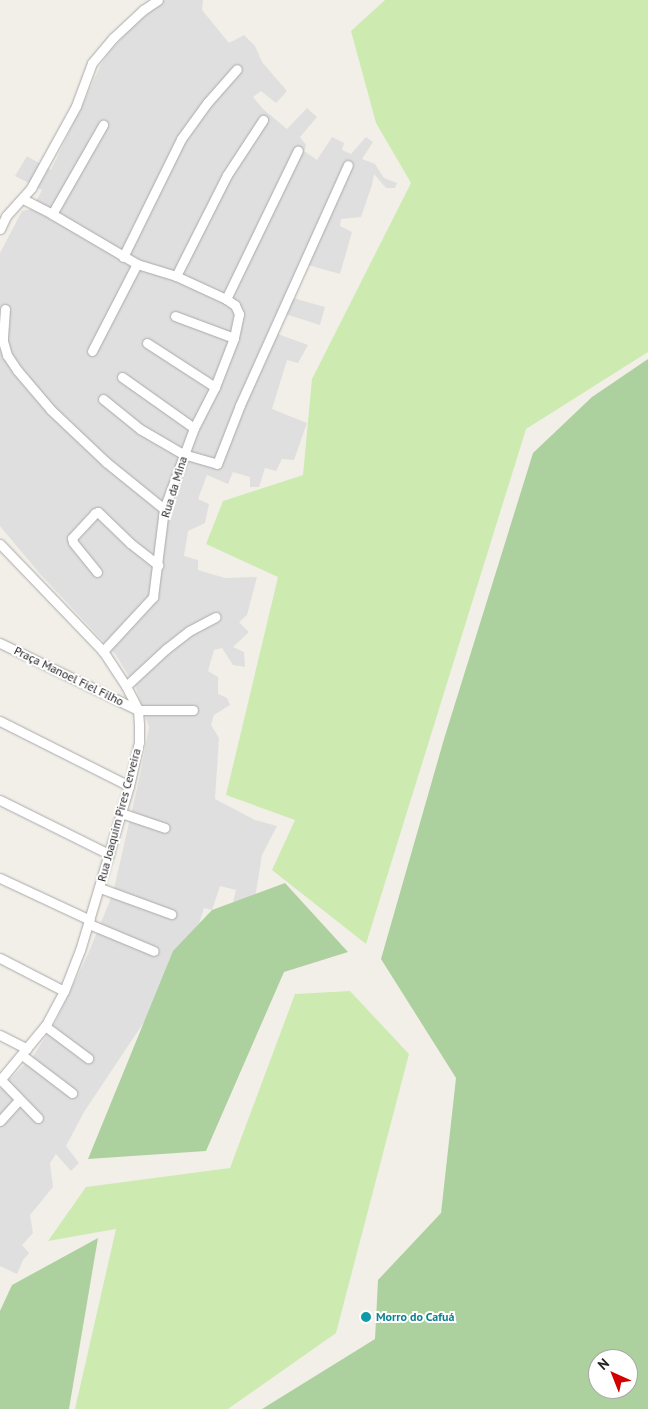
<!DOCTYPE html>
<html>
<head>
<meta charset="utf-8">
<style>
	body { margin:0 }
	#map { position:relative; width:648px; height:1409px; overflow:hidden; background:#f2efe9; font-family:"PT Sans",sans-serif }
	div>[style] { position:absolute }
	.residential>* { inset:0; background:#e0dfdf }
	.grass>* { inset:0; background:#cdebb0 }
	.forest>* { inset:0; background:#add19e }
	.roads { filter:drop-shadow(0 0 1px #a9a9a9) drop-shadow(0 0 1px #a9a9a9) }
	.street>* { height:9px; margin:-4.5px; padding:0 4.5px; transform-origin:4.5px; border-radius:4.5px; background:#fff }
	.dots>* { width:14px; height:14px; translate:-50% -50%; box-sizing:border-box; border:2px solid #fff; border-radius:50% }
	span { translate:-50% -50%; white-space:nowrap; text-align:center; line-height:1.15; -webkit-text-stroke:4px #fff; paint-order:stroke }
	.street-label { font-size:12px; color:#222 }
	.culture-label { font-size:12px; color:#0d838f; font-weight:700 }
	.left { translate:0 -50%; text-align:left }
	.north { position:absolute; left:588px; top:1349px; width:50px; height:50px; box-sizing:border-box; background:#fff; border:1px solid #a7a7a7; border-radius:50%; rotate:316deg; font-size:14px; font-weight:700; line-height:20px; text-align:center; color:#222 }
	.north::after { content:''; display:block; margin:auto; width:18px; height:22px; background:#d40000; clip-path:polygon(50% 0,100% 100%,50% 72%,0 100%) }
</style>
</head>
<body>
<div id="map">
	<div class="residential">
		<i style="clip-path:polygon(163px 0,203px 0,202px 10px,229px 43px,244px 35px,255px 46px,262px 62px,287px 91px,276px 103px,261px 91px,253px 97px,263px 109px,287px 129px,307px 108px,317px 117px,300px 137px,306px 145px,304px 151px,317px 160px,332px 137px,344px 143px,342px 150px,351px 154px,366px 137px,373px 142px,362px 159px,375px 164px,384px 178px,397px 183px,395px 188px,386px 188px,374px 174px,372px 185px,361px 217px,341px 219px,340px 226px,352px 232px,340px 274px,308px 265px,293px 298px,325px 307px,320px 325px,282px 313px,275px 333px,308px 345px,298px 363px,287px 360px,272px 409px,307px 423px,294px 460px,282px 459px,276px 471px,265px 468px,259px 487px,250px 487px,250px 477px,233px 472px,228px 484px,207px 475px,198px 499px,209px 504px,205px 523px,188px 531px,184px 556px,198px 560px,198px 570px,225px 578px,257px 577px,247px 615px,239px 622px,249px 632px,233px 647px,244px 652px,245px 667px,233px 665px,222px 648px,214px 650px,208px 671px,218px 677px,218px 694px,227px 698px,230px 705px,214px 715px,211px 725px,219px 738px,215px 799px,255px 820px,277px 826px,262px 855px,255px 898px,233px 902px,236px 890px,220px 886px,212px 910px,204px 908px,197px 930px,150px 1013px,84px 1112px,66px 1146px,79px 1163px,71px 1171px,56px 1154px,50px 1163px,53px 1187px,30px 1215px,33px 1233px,22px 1245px,29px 1253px,23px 1260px,17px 1274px,0 1266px,0 1089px,33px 1056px,55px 1023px,88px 954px,113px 893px,140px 775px,149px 727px,136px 688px,116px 655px,40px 574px,0 526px,0 253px,22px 211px,32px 209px,42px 190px,15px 176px,27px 156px,51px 170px,73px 124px,70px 122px,74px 114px,78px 115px,101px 64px,110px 51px,131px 28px)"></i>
	</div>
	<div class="grass">
		<i style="clip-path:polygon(385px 0,648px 0,648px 352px,526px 429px,366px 944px,272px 870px,295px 820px,226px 795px,278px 577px,206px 544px,223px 501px,303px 475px,312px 379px,411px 183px,376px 123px,351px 31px)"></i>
		<i style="clip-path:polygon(350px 991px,409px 1054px,336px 1333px,228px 1409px,75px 1409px,116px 1229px,48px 1241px,86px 1187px,230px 1168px,295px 994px)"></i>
	</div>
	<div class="forest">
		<i style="clip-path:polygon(evenodd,648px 359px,648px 1409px,262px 1409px,375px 1339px,378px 1280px,441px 1213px,456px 1078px,381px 959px,444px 739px,533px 453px,592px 397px,648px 359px,598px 1359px,628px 1359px,628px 1389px,598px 1389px,598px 1359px)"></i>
		<i style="clip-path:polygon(285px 883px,348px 952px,284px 972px,206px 1151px,88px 1159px,173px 951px,212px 910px)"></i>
		<i style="clip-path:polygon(98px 1238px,69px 1409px,0 1409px,0 1311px,12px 1285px)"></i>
	</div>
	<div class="roads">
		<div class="street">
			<i style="left:23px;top:199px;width:33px;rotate:27deg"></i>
			<i style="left:52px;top:214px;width:99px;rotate:30.5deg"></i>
			<i style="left:137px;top:264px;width:41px;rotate:17.1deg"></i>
			<i style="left:176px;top:276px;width:55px;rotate:24.7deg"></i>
			<i style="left:226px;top:299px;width:11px;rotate:34deg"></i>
			<i style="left:235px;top:305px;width:10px;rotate:66deg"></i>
			<i style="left:239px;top:314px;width:25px;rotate:102deg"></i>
			<i style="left:234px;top:338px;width:53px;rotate:111.2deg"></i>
			<i style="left:215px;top:387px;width:46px;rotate:117.1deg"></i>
			<i style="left:194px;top:428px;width:86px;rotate:110.3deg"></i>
			<i style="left:164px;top:509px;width:89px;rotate:97.1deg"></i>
			<i style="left:153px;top:597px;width:74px;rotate:132.8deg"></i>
			<i style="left:52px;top:214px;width:103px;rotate:-60.2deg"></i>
			<i style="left:0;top:229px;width:14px;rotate:-65deg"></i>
			<i style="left:6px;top:216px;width:38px;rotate:-48deg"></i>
			<i style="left:31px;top:188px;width:94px;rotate:-61.2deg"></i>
			<i style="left:76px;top:106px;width:46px;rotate:-69.6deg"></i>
			<i style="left:92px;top:63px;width:33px;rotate:-50deg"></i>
			<i style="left:113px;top:38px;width:41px;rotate:-43deg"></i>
			<i style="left:143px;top:10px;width:18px;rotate:-34deg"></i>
			<i style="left:123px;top:257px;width:131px;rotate:-63.8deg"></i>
			<i style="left:181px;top:139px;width:44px;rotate:-54.2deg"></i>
			<i style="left:207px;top:103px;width:45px;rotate:-48.6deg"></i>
			<i style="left:176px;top:276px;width:113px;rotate:-63.2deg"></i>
			<i style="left:227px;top:175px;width:66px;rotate:-56.8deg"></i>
			<i style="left:226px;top:299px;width:165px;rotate:-64.2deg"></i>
			<i style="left:5px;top:309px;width:32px;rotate:94deg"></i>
			<i style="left:3px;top:341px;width:15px;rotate:74deg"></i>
			<i style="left:7px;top:355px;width:18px;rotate:56deg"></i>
			<i style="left:17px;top:370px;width:52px;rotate:49.6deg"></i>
			<i style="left:51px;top:410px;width:76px;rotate:43.4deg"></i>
			<i style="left:106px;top:462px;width:75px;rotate:39deg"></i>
			<i style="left:175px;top:316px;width:63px;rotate:20.4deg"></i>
			<i style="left:147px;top:343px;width:81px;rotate:32.9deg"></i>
			<i style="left:92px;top:351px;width:98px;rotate:-62.7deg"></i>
			<i style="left:122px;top:377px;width:88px;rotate:35.3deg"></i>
			<i style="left:103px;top:399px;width:48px;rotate:39deg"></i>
			<i style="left:140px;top:429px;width:50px;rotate:30.2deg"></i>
			<i style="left:183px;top:454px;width:35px;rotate:16deg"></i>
			<i style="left:217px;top:464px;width:63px;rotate:-68.7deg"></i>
			<i style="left:240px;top:405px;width:263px;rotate:-65.8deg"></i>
			<i style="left:0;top:544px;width:149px;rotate:46.1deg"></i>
			<i style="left:103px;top:651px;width:42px;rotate:56.7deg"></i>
			<i style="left:126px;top:686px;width:27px;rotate:63deg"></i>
			<i style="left:138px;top:710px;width:15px;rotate:86deg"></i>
			<i style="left:139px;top:725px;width:17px;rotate:90deg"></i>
			<i style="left:139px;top:742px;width:45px;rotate:102.8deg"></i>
			<i style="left:129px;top:786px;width:171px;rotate:106.6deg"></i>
			<i style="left:80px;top:950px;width:44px;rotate:111.3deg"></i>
			<i style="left:64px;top:991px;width:40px;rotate:118deg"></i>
			<i style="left:45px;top:1026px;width:70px;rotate:129.8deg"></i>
			<i style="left:97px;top:572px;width:38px;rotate:-129deg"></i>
			<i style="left:73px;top:542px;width:4px;rotate:-104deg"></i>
			<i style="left:72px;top:538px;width:34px;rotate:-47deg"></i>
			<i style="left:95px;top:513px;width:3px;rotate:-18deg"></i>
			<i style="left:98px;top:512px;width:45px;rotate:44.1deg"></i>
			<i style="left:130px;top:543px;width:36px;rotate:38deg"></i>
			<i style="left:0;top:643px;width:153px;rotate:25.9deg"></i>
			<i style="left:138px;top:710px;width:55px"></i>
			<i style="left:126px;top:686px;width:54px;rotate:-42.8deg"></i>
			<i style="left:166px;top:649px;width:29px;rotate:-38deg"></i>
			<i style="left:189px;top:631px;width:30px;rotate:-28deg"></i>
			<i style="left:0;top:721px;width:144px;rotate:26.7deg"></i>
			<i style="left:0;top:800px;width:122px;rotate:26.4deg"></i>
			<i style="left:121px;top:813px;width:46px;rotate:18.8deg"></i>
			<i style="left:0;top:878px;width:99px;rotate:25deg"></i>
			<i style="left:100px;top:888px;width:76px;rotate:20.1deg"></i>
			<i style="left:89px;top:924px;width:70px;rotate:22.6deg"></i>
			<i style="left:0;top:958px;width:72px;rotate:27.3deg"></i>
			<i style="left:45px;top:1026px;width:54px;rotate:36.7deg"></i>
			<i style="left:0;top:1035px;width:30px;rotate:27deg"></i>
			<i style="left:22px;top:1055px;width:63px;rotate:37.2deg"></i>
			<i style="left:1px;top:1080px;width:53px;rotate:45.8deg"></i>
			<i style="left:0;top:1121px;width:28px;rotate:-48deg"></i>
		</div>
	</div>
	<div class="dots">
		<i style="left:366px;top:1317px;background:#0f9aa8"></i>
	</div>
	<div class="street-label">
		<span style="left:174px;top:487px;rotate:-73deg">Rua da Mina</span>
		<span style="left:69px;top:676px;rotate:26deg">Praça Manoel Fiel Filho</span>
		<span style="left:119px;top:815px;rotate:-75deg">Rua Joaquim Pires Cerveira</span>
	</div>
	<div class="culture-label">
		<span class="left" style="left:376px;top:1317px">Morro do Cafuá</span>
	</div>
	<div class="north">N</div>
</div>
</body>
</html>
